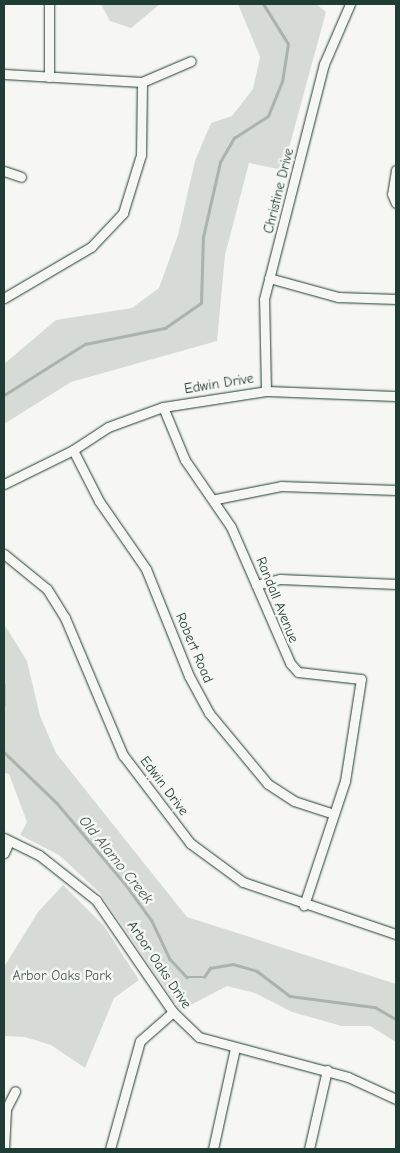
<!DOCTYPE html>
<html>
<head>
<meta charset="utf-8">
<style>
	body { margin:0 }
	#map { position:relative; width:400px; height:1153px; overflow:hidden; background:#f6f6f2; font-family:"Comic Neue",sans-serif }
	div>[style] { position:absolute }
	.green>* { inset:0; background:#d6dbd6 }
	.stream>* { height:2.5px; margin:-1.25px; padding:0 1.25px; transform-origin:1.25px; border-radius:1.25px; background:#aab3ae }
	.roads { filter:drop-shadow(0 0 1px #1f3d34) drop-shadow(0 0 1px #1f3d34) }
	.street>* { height:9px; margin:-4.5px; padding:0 4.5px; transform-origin:4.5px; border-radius:4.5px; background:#f6f6f2 }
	span { translate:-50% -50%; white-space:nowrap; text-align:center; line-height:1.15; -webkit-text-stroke:5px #f6f6f2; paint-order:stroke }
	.street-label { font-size:14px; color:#1f3d34 }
	.park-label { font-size:14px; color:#445d54 }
	.water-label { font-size:15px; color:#425a52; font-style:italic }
	.frame { position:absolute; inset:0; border:5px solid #1f3d34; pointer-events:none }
</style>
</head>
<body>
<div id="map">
	<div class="green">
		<i style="clip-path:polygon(101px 4px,160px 4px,131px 28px,110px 21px)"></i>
		<i style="clip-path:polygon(238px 4px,316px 4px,326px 12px,283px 170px,249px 163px,225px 255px,217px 341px,71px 382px,4px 424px,4px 364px,56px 320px,132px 308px,159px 288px,178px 235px,195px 161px,211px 123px,232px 116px,253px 89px,260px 57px)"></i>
		<i style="clip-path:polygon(4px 624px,27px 661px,40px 716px,56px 753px,187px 917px,396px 984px,396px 1042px,370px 1026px,342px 1026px,292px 1012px,255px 993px,227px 986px,181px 1010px,100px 893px,59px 855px,20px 835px,27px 822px,9px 774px,4px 773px)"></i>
		<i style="clip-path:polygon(63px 885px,104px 926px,139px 980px,114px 998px,85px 1068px,51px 1045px,25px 1037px,4px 1036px,4px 967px,38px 912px)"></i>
	</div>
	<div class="stream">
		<i style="left:4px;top:395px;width:96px;rotate:-32.2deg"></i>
		<i style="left:85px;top:344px;width:82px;rotate:-11.3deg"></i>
		<i style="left:165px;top:328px;width:44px;rotate:-34.8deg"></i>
		<i style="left:201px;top:303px;width:66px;rotate:-88.3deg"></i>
		<i style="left:203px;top:237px;width:77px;rotate:-77.2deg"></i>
		<i style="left:220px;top:162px;width:28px;rotate:-60deg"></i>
		<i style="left:234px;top:138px;width:40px;rotate:-32.9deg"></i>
		<i style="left:268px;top:116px;width:37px;rotate:-68deg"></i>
		<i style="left:282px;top:82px;width:38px;rotate:-81deg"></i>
		<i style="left:288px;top:44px;width:47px;rotate:-122deg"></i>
		<i style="left:4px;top:685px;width:20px;rotate:90deg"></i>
		<i style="left:4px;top:752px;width:74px;rotate:43.9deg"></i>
		<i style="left:57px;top:803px;width:107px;rotate:49.9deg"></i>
		<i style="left:126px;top:885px;width:44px;rotate:54.2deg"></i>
		<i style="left:152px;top:921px;width:42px;rotate:64.7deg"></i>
		<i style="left:170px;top:959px;width:25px;rotate:47deg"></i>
		<i style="left:187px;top:977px;width:17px"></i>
		<i style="left:204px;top:977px;width:11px;rotate:-56deg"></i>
		<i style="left:210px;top:968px;width:23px;rotate:-10deg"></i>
		<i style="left:233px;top:964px;width:25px;rotate:16deg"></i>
		<i style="left:257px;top:971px;width:41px;rotate:37.1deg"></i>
		<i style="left:290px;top:996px;width:86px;rotate:7.4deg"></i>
		<i style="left:375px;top:1007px;width:24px;rotate:30deg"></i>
	</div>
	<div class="roads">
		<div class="street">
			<i style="left:4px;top:74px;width:138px;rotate:3.3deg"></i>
			<i style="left:142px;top:82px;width:53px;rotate:-23.2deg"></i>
			<i style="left:49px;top:77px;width:73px;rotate:-90deg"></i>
			<i style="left:396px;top:170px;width:24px;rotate:99deg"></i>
			<i style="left:392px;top:194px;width:10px;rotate:66deg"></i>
			<i style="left:4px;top:171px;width:18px;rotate:19deg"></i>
			<i style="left:269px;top:278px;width:72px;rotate:15.4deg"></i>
			<i style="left:338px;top:297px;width:58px;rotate:2deg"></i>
			<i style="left:4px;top:298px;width:101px;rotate:-30.4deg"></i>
			<i style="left:91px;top:247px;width:47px;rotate:-46.7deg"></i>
			<i style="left:123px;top:213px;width:61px;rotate:-72.8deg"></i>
			<i style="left:141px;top:155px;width:73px;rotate:-89.2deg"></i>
			<i style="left:266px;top:391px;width:92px;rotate:-91.2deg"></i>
			<i style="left:264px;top:299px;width:243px;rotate:-75.7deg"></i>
			<i style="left:324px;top:64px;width:65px;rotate:-66.6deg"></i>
			<i style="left:163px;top:407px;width:57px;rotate:67.5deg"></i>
			<i style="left:185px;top:460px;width:81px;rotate:55.5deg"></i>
			<i style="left:231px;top:527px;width:148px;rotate:66.5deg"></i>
			<i style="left:290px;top:663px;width:12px;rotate:48deg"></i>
			<i style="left:298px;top:672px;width:63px;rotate:6.3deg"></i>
			<i style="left:361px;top:679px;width:103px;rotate:98.9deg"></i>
			<i style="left:345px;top:781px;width:131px;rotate:108.3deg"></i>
			<i style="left:73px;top:450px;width:57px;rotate:63deg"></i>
			<i style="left:99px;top:501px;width:83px;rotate:55.3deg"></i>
			<i style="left:146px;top:569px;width:115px;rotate:68.1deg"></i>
			<i style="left:189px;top:676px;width:42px;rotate:61.6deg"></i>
			<i style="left:209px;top:713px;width:92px;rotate:50.3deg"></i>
			<i style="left:268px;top:784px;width:31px;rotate:33deg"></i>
			<i style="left:294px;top:801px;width:42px;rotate:18deg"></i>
			<i style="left:4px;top:484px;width:77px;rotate:-26.2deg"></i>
			<i style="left:73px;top:450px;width:42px;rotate:-33.3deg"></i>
			<i style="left:108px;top:427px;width:59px;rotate:-20deg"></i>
			<i style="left:163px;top:407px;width:104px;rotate:-8.8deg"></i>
			<i style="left:266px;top:391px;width:130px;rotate:2.2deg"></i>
			<i style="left:216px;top:499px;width:66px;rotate:-11.3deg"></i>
			<i style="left:281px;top:486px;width:115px;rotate:2deg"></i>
			<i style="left:4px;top:554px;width:55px;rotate:39.1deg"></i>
			<i style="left:47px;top:589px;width:34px;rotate:58deg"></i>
			<i style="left:65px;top:618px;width:149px;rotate:67.1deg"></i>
			<i style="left:123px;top:755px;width:111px;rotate:52.7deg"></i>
			<i style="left:190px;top:843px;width:66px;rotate:36.3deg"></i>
			<i style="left:243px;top:882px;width:162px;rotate:18.8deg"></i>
			<i style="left:256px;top:585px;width:25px;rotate:-14deg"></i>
			<i style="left:280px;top:579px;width:116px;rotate:2.5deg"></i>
			<i style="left:4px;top:838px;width:39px;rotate:26deg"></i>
			<i style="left:39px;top:855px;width:73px;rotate:38.3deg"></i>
			<i style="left:96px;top:900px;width:136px;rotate:55.5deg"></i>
			<i style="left:173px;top:1012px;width:36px;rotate:44deg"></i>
			<i style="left:199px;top:1037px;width:154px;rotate:15deg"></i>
			<i style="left:348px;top:1077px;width:53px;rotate:24.6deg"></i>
			<i style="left:4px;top:853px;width:13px;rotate:-67deg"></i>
			<i style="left:4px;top:1149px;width:40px;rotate:-87.1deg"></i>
			<i style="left:6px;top:1109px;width:20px;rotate:-63deg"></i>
			<i style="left:110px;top:1149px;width:112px;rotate:-74.5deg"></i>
			<i style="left:140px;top:1041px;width:44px;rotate:-41.3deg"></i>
			<i style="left:213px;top:1149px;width:103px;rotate:-77.7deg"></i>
			<i style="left:309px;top:1149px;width:81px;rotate:-77.2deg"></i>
		</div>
	</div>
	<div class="street-label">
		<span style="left:279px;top:191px;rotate:-76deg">Christine Drive</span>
		<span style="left:219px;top:384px;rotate:-9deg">Edwin Drive</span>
		<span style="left:277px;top:600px;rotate:68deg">Randall Avenue</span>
		<span style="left:194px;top:648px;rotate:67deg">Robert Road</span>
		<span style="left:164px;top:786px;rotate:53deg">Edwin Drive</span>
		<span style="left:159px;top:965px;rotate:56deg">Arbor Oaks Drive</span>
	</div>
	<div class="park-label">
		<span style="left:62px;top:976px">Arbor Oaks Park</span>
	</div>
	<div class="water-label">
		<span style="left:116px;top:860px;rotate:51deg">Old Alamo Creek</span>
	</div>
	<div class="frame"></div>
</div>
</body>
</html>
